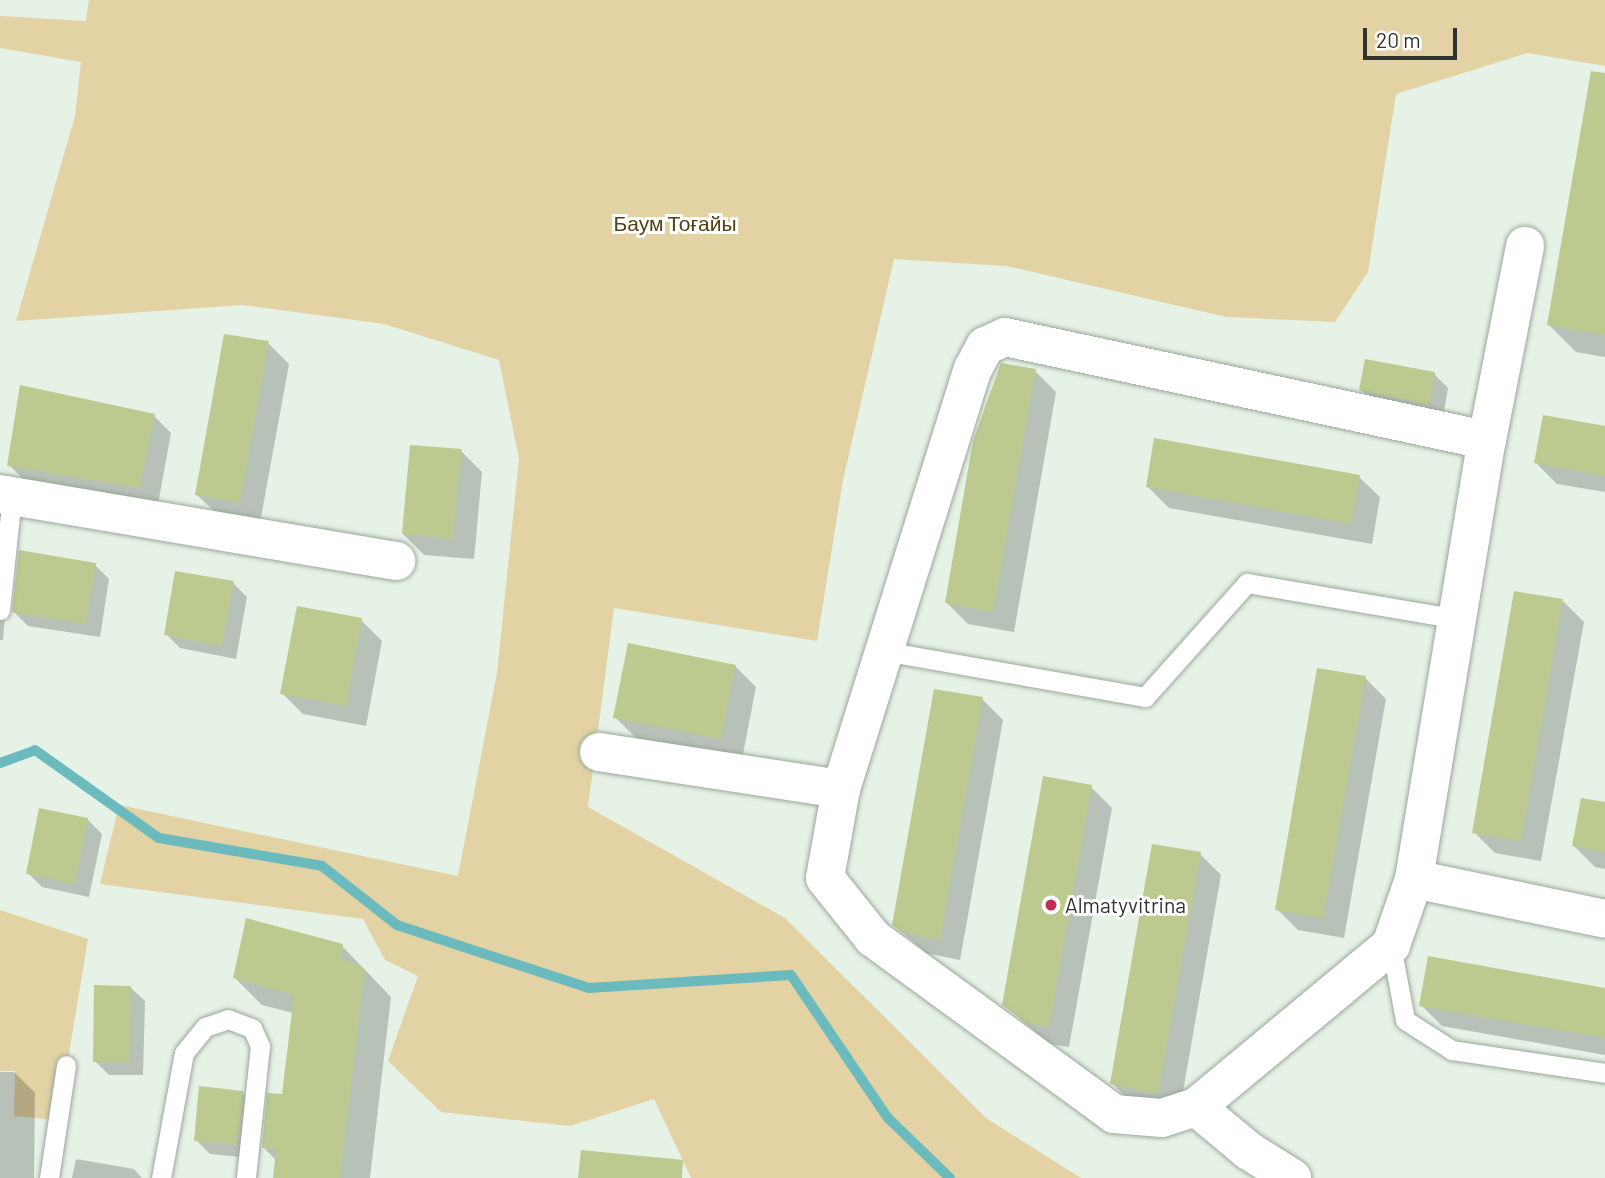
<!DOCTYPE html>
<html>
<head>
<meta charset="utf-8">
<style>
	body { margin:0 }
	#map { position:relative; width:1605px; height:1178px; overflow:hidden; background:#e6f2e6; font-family:Barlow,sans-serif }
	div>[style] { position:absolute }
	.green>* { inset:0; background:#e2d2a4 }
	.shadow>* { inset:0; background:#0003 }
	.stream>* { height:10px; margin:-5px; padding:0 5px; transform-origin:5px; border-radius:5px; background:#6bbbbe }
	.building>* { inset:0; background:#bcc98f }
	.roads { filter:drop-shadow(0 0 2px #9ba79b) drop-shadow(0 0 2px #9ba79b) }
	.service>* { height:19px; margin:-9.5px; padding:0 9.5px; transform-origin:9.5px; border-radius:9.5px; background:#fff }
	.minor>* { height:38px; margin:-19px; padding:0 19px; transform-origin:19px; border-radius:19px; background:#fff }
	.dots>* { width:19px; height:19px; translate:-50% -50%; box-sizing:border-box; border:4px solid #fff; border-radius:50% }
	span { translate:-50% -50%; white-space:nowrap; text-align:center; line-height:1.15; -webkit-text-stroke:6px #fff; paint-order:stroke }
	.park-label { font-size:21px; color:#504214 }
	.poi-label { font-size:21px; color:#2f342f }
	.left { translate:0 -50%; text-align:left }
	.scale { position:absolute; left:1363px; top:28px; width:94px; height:32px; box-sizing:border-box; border:4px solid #2f342f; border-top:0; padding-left:9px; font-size:21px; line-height:24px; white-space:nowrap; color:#2f342f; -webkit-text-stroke:5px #fff; paint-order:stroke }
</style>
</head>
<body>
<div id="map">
	<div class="green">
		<i style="clip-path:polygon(89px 0,1605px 0,1605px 66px,1528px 53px,1396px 94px,1368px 272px,1335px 322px,1226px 317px,1007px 266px,894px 259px,843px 480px,817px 641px,614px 608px,588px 807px,785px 918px,986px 1118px,1081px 1178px,691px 1178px,654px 1099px,570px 1126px,441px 1112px,388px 1061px,418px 976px,385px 960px,363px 919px,100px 884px,119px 805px,458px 876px,497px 673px,519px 459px,499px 360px,384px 324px,242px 305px,16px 321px,75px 116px,81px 62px,0 48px,0 16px,86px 21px)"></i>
		<i style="clip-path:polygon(0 910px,88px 939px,58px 1120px,14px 1116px,15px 1071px,0 1071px)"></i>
	</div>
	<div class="shadow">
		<i style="clip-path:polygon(1605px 116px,1605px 357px,1576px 352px,1549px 325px)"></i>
		<i style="clip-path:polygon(268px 343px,289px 364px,260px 523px,218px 515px,197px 495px)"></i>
		<i style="clip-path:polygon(1002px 365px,1035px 371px,1056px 392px,1014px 632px,968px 624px,947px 603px,975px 442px)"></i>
		<i style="clip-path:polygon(1434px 374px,1448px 388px,1443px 418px,1375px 404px,1361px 390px)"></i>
		<i style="clip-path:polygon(154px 416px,171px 433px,158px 504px,27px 483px,9px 465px)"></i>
		<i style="clip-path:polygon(1605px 428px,1605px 492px,1557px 484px,1536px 463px)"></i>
		<i style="clip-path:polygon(461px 451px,482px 472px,474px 559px,424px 555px,403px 534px)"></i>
		<i style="clip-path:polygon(1359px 477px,1380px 497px,1372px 544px,1169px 508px,1148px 487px)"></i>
		<i style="clip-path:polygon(0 534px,10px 544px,3px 640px,0 640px)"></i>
		<i style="clip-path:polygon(95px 565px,109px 579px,100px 637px,28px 626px,14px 612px)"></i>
		<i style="clip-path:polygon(233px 583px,247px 597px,236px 659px,180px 648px,166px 634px)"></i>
		<i style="clip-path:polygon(1563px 601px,1584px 622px,1541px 861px,1495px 853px,1474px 832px)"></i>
		<i style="clip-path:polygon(361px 620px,382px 641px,366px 726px,303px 714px,282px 693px)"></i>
		<i style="clip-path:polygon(735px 666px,756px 687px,742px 759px,636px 738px,615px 717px)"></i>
		<i style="clip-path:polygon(1365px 678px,1386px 699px,1344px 938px,1298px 930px,1277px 909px)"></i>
		<i style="clip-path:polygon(982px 699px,1003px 720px,960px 960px,926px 953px,894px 925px)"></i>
		<i style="clip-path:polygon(1091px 787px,1112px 808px,1069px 1047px,1050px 1044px,1004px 1005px)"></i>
		<i style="clip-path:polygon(1605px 804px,1605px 869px,1595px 867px,1574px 846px)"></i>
		<i style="clip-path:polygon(88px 820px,102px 834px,89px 897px,42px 887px,28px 873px)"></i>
		<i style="clip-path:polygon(1200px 854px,1221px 875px,1179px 1114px,1133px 1104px,1112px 1083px)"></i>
		<i style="clip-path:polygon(342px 946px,391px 997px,370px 1178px,275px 1178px,277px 1161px,263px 1147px,284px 1096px,293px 1013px,262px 1005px,235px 978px)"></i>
		<i style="clip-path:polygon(130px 987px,145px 1001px,143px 1075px,109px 1075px,95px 1061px)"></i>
		<i style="clip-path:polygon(1605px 990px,1605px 1055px,1442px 1026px,1421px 1005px)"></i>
		<i style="clip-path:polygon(0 1072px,14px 1072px,35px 1093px,34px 1178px,0 1178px)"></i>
		<i style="clip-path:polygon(242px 1092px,256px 1106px,251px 1158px,210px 1154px,196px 1140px)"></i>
		<i style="clip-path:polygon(76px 1159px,134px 1169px,142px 1178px,72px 1178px)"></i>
	</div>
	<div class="stream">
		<i style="left:0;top:763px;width:37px;rotate:-20deg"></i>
		<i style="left:35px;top:750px;width:152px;rotate:35.4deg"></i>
		<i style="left:159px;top:838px;width:165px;rotate:9.7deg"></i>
		<i style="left:322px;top:866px;width:95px;rotate:38.2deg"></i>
		<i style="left:397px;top:925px;width:202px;rotate:18.2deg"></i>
		<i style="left:589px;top:988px;width:202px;rotate:-3.7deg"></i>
		<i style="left:791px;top:975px;width:173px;rotate:55.9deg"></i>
		<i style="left:888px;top:1118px;width:86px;rotate:44.1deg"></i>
	</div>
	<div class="building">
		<i style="clip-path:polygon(1591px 71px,1605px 73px,1605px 335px,1547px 325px)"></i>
		<i style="clip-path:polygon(224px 334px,269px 341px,240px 503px,195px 495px)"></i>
		<i style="clip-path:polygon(1365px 359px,1435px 372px,1429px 405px,1359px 390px)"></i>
		<i style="clip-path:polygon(1001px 363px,1036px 369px,993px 612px,945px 603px,973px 441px)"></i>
		<i style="clip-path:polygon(20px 385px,155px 414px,140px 488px,7px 466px)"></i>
		<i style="clip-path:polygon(1543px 415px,1605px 426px,1605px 476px,1534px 463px)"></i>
		<i style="clip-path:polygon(1154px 438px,1360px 475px,1351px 524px,1146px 487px)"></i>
		<i style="clip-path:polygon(410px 445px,462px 449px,453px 539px,402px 534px)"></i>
		<i style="clip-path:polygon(19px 550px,96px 563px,86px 624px,12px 612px)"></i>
		<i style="clip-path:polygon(175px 571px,234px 581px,222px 646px,164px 635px)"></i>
		<i style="clip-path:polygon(1514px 591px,1563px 599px,1521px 841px,1472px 833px)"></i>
		<i style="clip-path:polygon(297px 606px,362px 618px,346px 706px,280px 694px)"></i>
		<i style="clip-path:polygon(628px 643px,736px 665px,721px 739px,613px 718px)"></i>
		<i style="clip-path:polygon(1317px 668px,1366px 676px,1323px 918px,1275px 910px)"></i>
		<i style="clip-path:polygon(934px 689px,983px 697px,940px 940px,903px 933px,892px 925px)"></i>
		<i style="clip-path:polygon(1043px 776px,1092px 785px,1049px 1027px,1027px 1023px,1002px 1005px)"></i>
		<i style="clip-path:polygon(1581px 798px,1605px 802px,1605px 852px,1572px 846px)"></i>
		<i style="clip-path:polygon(39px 808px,88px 818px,75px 884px,26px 874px)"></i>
		<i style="clip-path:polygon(1152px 844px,1201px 852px,1158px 1094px,1110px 1084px)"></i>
		<i style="clip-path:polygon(246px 918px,343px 944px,341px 958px,365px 969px,340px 1178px,273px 1178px,276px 1149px,262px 1148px,267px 1093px,282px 1094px,294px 995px,233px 978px)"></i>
		<i style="clip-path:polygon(1428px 956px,1605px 988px,1605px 1038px,1419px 1006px)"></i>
		<i style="clip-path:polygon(94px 985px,131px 986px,130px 1062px,93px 1062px)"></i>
		<i style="clip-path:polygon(199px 1086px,243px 1091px,237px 1145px,194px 1141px)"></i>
		<i style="clip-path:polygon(581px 1150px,683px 1160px,682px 1178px,578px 1178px)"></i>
	</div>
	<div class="roads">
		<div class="service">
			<i style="left:0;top:610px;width:115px;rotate:-84deg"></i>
			<i style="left:884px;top:651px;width:265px;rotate:10deg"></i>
			<i style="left:1145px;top:697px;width:153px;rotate:-48.2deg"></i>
			<i style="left:1247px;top:583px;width:213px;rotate:9.7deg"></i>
			<i style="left:1391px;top:945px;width:76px;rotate:79.4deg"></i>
			<i style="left:1405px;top:1020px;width:56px;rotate:32.6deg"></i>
			<i style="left:1452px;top:1050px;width:155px;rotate:8.5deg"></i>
			<i style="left:49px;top:1178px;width:114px;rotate:-81.4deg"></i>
			<i style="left:161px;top:1178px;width:127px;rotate:-79.6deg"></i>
			<i style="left:184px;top:1053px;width:33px;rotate:-51deg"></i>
			<i style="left:205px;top:1027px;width:24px;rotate:-19deg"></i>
			<i style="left:228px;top:1019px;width:26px;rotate:21deg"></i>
			<i style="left:252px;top:1028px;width:20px;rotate:66deg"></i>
			<i style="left:260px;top:1046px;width:133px;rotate:96.1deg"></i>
		</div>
		<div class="minor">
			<i style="left:0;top:494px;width:402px;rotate:9.6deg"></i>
			<i style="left:599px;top:752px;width:245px;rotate:8.7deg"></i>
			<i style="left:841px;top:789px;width:440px;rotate:-72.6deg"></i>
			<i style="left:973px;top:369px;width:26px;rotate:-62deg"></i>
			<i style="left:985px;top:346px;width:22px;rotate:-24deg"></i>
			<i style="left:1005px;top:337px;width:493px;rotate:12.1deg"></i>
			<i style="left:841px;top:789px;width:90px;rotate:100.2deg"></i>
			<i style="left:825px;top:878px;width:77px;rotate:51.3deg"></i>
			<i style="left:873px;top:938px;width:298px;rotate:36.1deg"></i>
			<i style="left:1114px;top:1114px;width:48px;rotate:4.8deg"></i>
			<i style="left:1162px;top:1118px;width:36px;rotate:-18deg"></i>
			<i style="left:1196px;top:1107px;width:254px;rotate:-39.7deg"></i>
			<i style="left:1391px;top:945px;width:70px;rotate:-70.8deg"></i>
			<i style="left:1414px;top:879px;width:445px;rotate:-80.6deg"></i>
			<i style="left:1487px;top:440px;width:198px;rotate:-78.9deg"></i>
			<i style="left:1414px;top:879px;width:195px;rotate:11.8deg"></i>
			<i style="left:1196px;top:1107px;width:69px;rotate:39.7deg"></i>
			<i style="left:1249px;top:1151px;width:51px;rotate:32.1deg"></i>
		</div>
	</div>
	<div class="dots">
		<i style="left:1051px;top:905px;background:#bf2f54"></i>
	</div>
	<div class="park-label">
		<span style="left:675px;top:223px">Баум Тоғайы</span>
	</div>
	<div class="poi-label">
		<span class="left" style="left:1065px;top:905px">Almatyvitrina</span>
	</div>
	<div class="scale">20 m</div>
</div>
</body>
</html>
